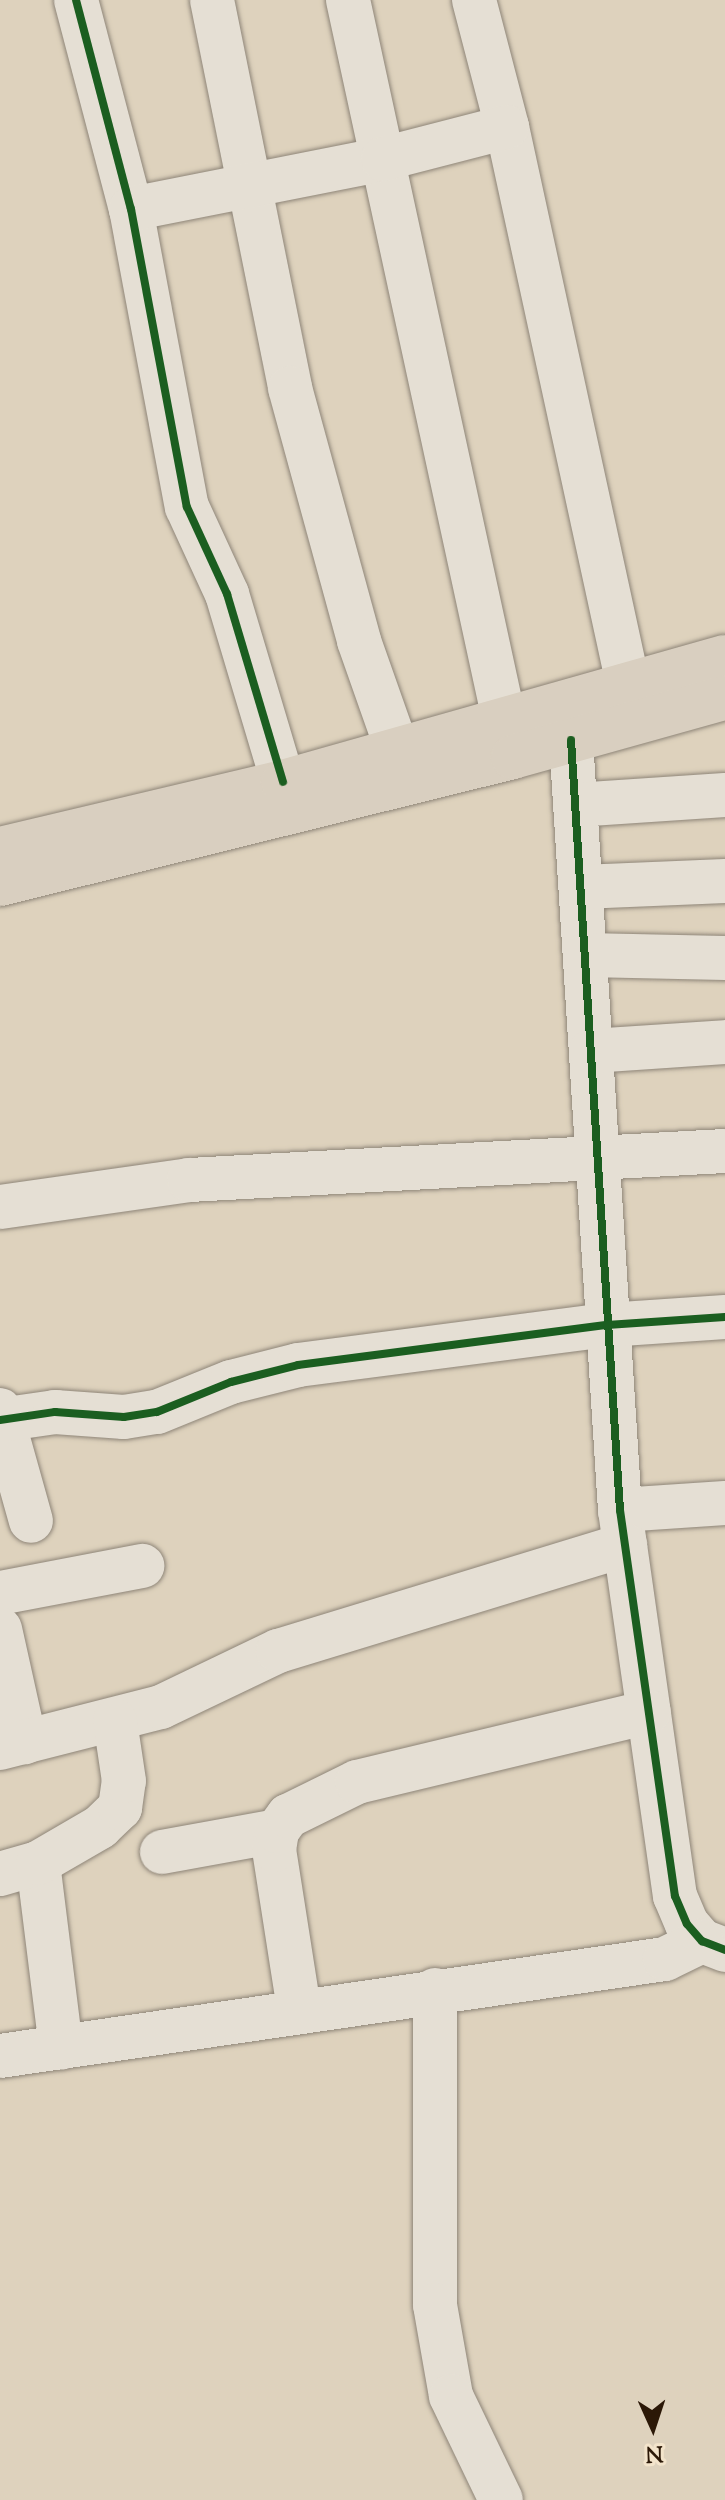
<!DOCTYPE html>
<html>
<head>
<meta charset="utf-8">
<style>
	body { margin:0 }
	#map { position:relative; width:725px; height:2500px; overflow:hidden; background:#ded2bd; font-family:"Sorts Mill Goudy",serif }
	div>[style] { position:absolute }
	.roads { filter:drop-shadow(0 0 2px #8e8578) drop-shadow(0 0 2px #8e8578) }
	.minor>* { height:44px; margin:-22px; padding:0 22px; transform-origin:22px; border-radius:22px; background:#e5dfd4 }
	.major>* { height:44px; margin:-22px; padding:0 22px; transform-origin:22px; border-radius:22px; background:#d9cfc0 }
	.cycleway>* { height:8px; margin:-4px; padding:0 4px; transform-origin:4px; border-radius:4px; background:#1b5e20 }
	span { translate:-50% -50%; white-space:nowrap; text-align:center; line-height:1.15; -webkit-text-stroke:7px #f3e4cb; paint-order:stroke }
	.north { position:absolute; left:613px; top:2388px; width:80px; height:80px; -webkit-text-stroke:6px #f3e4cb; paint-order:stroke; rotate:177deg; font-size:22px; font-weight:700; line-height:32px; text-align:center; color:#2b1807 }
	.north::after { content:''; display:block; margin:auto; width:28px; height:36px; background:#2b1807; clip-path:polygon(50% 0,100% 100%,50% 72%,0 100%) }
</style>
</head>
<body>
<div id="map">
	<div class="roads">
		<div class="minor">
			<i style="left:76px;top:0;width:216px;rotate:75.3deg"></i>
			<i style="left:131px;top:209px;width:303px;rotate:79.4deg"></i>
			<i style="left:187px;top:507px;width:96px;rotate:65.3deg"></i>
			<i style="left:227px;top:594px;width:196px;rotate:73.4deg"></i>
			<i style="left:212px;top:0;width:396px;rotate:78.6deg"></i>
			<i style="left:290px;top:388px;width:262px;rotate:74.7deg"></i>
			<i style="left:359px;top:641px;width:111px;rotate:70.6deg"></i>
			<i style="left:348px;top:0;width:736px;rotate:77.76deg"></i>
			<i style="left:474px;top:0;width:131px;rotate:75.4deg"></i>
			<i style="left:507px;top:127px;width:570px;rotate:77.74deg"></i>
			<i style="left:131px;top:209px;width:257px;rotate:-11.2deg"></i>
			<i style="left:383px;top:159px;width:128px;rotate:-14.5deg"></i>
			<i style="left:571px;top:740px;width:772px;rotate:86.36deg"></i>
			<i style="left:620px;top:1510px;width:390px;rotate:81.9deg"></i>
			<i style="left:675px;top:1896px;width:30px;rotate:67deg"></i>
			<i style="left:687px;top:1924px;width:23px;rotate:49deg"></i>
			<i style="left:702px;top:1941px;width:25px;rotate:21deg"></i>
			<i style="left:575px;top:805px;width:150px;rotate:-3.8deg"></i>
			<i style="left:581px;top:887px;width:144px;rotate:-2.4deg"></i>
			<i style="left:586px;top:955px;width:139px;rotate:1.2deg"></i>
			<i style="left:591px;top:1051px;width:134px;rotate:-3.8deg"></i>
			<i style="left:0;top:1207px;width:191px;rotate:-8.1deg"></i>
			<i style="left:189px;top:1180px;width:537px;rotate:-3.1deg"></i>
			<i style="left:0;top:1410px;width:115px;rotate:74.4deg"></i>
			<i style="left:0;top:1420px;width:56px;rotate:-8.3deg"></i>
			<i style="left:55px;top:1412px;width:69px;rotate:4.1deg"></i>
			<i style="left:124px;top:1417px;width:33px;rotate:-9deg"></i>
			<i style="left:157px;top:1412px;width:80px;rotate:-22.1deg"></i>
			<i style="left:231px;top:1382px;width:69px;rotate:-14.2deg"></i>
			<i style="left:298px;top:1365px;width:312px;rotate:-7.4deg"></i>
			<i style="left:607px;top:1325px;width:118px;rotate:-3.9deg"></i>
			<i style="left:620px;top:1510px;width:105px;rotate:-3.8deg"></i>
			<i style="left:0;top:1593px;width:145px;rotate:-10.8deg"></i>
			<i style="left:0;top:1629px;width:116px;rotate:77.5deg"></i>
			<i style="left:0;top:1748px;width:166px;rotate:-14.3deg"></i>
			<i style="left:161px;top:1707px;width:130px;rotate:-25.6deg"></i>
			<i style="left:278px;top:1651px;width:363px;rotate:-17deg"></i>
			<i style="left:162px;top:1852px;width:117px;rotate:-10.3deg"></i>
			<i style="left:38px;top:1863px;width:186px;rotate:82.9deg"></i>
			<i style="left:0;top:1874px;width:40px;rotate:-16deg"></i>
			<i style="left:38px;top:1863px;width:72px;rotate:-30.1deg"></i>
			<i style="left:100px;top:1827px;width:28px;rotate:-44deg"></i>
			<i style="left:120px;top:1808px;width:27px;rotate:-82deg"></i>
			<i style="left:124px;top:1781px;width:61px;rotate:-98.5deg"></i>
			<i style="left:435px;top:1990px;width:315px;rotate:90deg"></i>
			<i style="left:435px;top:2305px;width:92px;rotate:80deg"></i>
			<i style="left:451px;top:2396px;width:115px;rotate:64.3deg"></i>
			<i style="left:299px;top:2009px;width:161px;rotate:-98.9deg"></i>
			<i style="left:274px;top:1850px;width:19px;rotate:-81deg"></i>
			<i style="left:277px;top:1831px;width:19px;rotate:-54deg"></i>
			<i style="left:288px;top:1816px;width:77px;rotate:-26.2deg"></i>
			<i style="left:357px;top:1782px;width:300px;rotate:-13.5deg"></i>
			<i style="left:0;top:2056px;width:672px;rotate:-8.3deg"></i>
			<i style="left:665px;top:1959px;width:41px;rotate:-25.9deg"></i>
		</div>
		<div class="major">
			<i style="left:0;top:849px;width:291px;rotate:-13.3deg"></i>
			<i style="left:283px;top:782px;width:459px;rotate:-15.8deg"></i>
			<i style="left:0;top:884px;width:528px;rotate:-13.9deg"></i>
			<i style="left:513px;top:757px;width:220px;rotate:-15.6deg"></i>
		</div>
	</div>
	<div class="cycleway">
		<i style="left:76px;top:0;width:216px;rotate:75.3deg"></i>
		<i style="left:131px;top:209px;width:303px;rotate:79.4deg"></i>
		<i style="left:187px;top:507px;width:96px;rotate:65.3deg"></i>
		<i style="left:227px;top:594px;width:196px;rotate:73.4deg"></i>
		<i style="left:571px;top:740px;width:772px;rotate:86.36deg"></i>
		<i style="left:620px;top:1510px;width:390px;rotate:81.9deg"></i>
		<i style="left:675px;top:1896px;width:30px;rotate:67deg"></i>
		<i style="left:687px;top:1924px;width:23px;rotate:49deg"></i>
		<i style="left:702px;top:1941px;width:25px;rotate:21deg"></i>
		<i style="left:0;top:1420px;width:56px;rotate:-8.3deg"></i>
		<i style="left:55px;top:1412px;width:69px;rotate:4.1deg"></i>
		<i style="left:124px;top:1417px;width:33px;rotate:-9deg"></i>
		<i style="left:157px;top:1412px;width:80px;rotate:-22.1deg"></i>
		<i style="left:231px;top:1382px;width:69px;rotate:-14.2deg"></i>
		<i style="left:298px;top:1365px;width:312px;rotate:-7.4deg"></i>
		<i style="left:607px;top:1325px;width:118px;rotate:-3.9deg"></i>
	</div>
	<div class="north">N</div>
</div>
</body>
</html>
